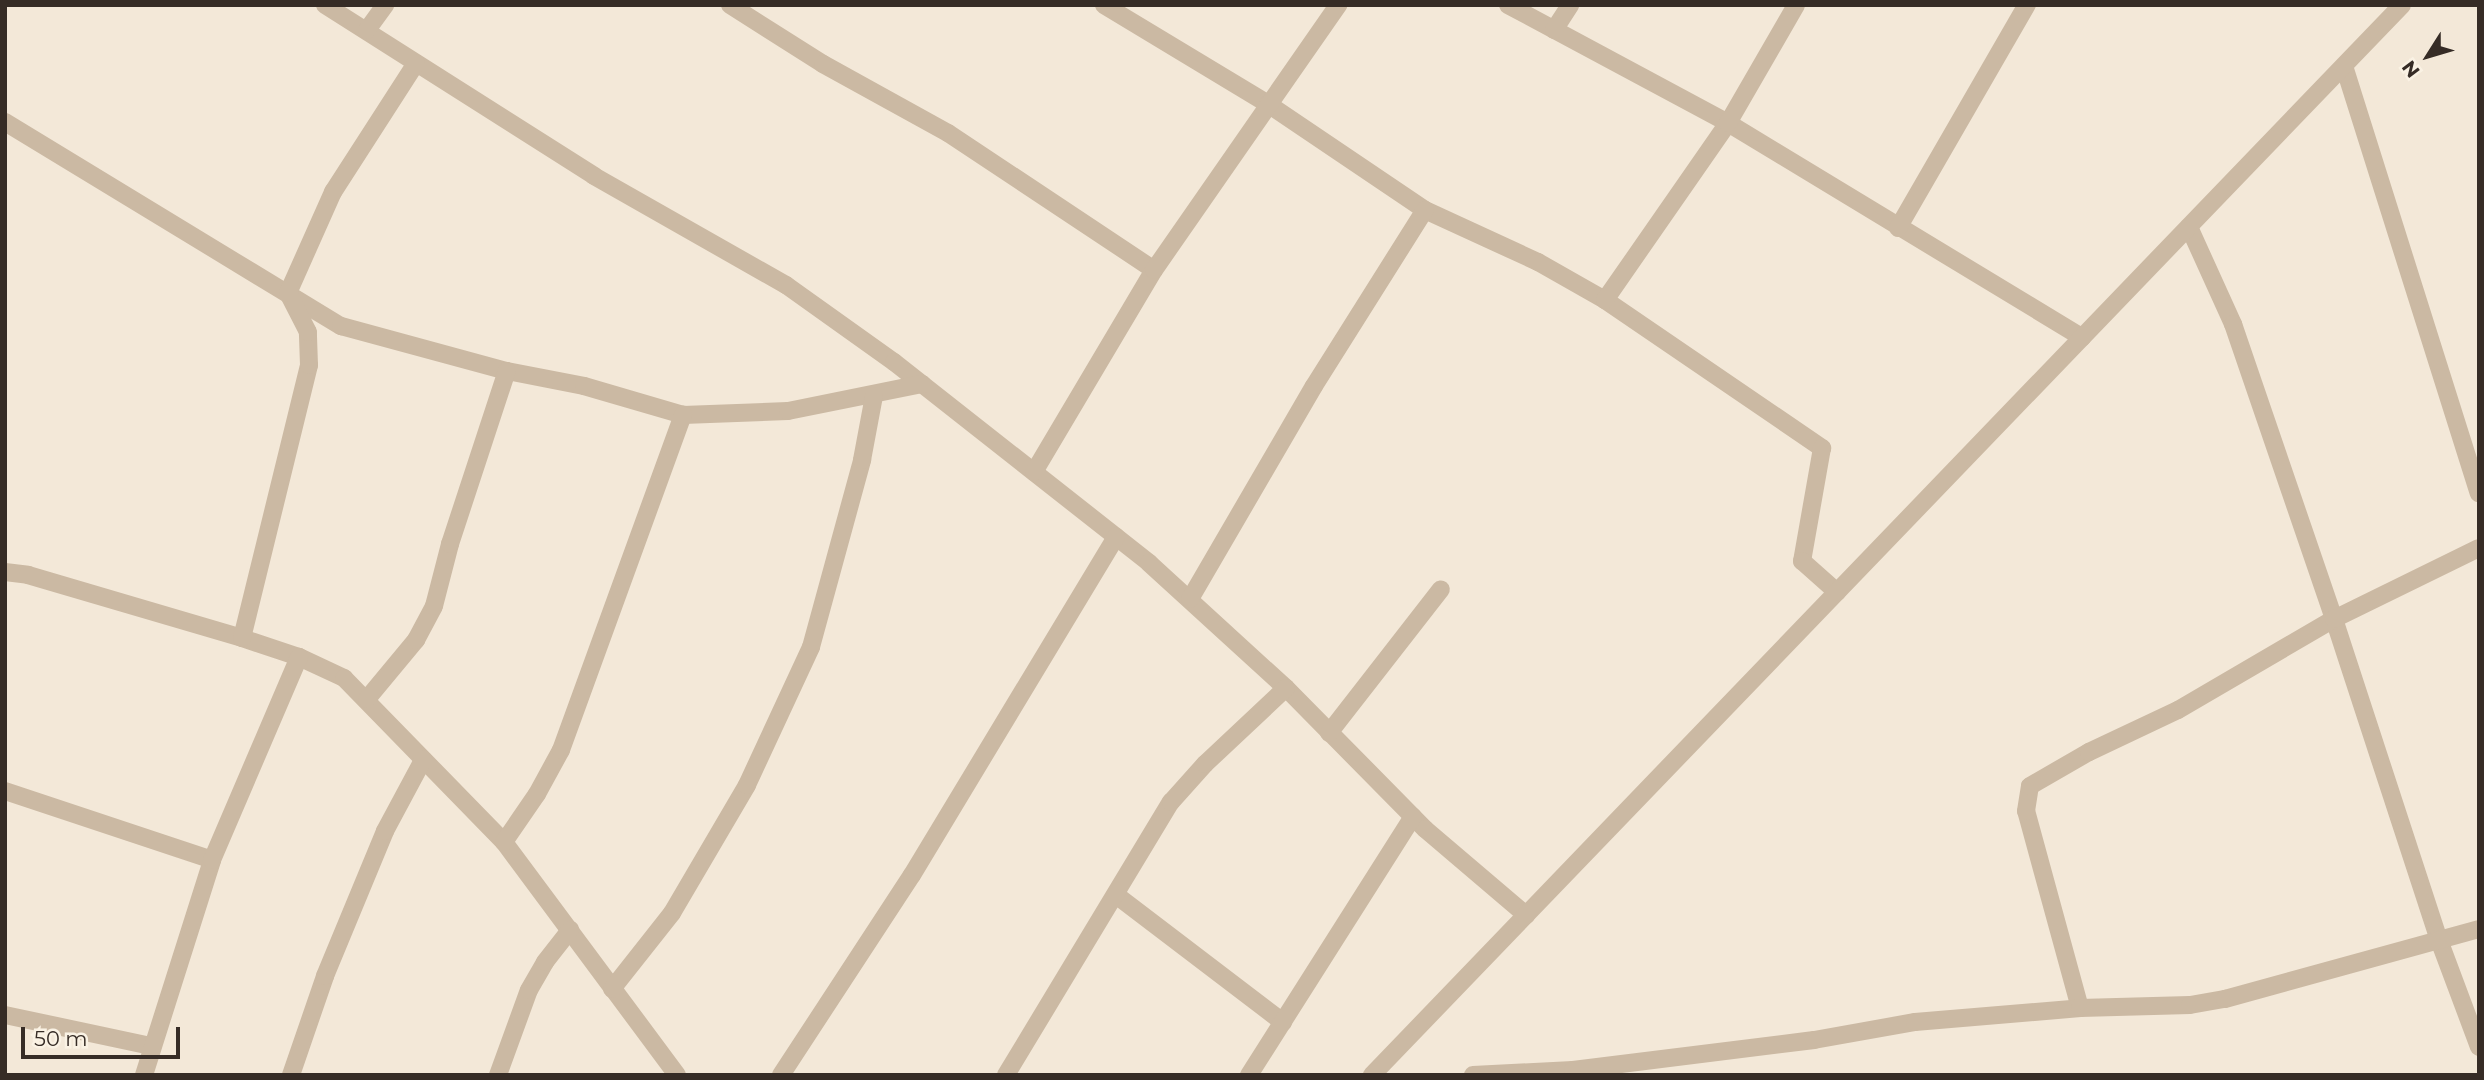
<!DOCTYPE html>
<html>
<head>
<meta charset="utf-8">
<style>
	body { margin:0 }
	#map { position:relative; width:2484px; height:1080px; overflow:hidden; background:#f3e8d8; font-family:Montserrat,sans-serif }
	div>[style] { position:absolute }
	.street>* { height:18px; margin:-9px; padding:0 9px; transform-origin:9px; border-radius:9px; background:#cbb9a3 }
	span { translate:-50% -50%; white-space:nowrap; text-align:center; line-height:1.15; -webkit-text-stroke:7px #faf2e4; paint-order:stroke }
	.frame { position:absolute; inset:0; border:7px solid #362c26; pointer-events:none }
	.north { position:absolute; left:2393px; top:21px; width:70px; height:70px; -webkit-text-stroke:5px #faf2e4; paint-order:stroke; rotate:233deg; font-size:19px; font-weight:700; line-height:28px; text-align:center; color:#362c26 }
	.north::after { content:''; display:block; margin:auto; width:24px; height:32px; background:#362c26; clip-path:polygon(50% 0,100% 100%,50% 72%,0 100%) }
	.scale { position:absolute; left:21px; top:1027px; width:159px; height:32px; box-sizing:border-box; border:4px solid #362c26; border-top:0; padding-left:9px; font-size:21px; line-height:24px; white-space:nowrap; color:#362c26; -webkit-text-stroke:5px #faf2e4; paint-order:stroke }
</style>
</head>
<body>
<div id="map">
	<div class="street">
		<i style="left:325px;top:5px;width:319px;rotate:32.4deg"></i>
		<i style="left:594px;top:176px;width:221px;rotate:29.6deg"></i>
		<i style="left:786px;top:285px;width:133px;rotate:35.5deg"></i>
		<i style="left:894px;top:362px;width:325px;rotate:38.2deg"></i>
		<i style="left:1149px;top:563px;width:185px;rotate:42.4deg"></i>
		<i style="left:1286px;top:688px;width:198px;rotate:45.4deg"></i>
		<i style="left:1425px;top:829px;width:133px;rotate:40.4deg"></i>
		<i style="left:730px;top:5px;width:110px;rotate:32.4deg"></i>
		<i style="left:823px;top:64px;width:143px;rotate:28.9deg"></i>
		<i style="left:948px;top:133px;width:247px;rotate:33.6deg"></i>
		<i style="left:1104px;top:5px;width:192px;rotate:31.1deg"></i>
		<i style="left:1268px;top:104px;width:189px;rotate:34deg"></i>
		<i style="left:1425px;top:210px;width:124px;rotate:24.7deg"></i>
		<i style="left:1538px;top:262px;width:77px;rotate:29.6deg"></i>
		<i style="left:1605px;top:300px;width:263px;rotate:34.3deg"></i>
		<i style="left:1822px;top:448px;width:115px;rotate:100deg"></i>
		<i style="left:1802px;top:561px;width:47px;rotate:41.5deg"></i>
		<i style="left:1508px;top:5px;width:250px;rotate:28.2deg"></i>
		<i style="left:1728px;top:123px;width:414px;rotate:31.2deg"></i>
		<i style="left:367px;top:30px;width:31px;rotate:-54deg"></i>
		<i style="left:1554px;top:30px;width:30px;rotate:-57deg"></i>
		<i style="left:2344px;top:66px;width:448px;rotate:72.5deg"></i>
		<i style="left:5px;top:122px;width:393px;rotate:31.3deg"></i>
		<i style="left:341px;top:326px;width:172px;rotate:15.2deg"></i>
		<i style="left:507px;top:371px;width:78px;rotate:11deg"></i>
		<i style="left:584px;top:386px;width:103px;rotate:16.3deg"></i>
		<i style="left:683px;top:415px;width:105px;rotate:-2.2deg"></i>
		<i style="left:788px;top:411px;width:137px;rotate:-11.4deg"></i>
		<i style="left:2189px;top:227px;width:107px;rotate:65.6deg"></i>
		<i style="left:2233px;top:324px;width:312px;rotate:71.1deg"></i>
		<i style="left:2334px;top:619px;width:338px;rotate:71.9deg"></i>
		<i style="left:2439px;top:940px;width:114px;rotate:69.5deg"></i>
		<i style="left:1898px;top:228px;width:258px;rotate:-60deg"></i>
		<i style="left:1605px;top:300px;width:216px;rotate:-55.2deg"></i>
		<i style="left:1728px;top:123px;width:136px;rotate:-60deg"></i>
		<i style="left:1034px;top:472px;width:235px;rotate:-59.3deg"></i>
		<i style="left:1154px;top:270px;width:323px;rotate:-55.2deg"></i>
		<i style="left:5px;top:572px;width:23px;rotate:7deg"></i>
		<i style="left:28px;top:575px;width:223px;rotate:16.4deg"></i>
		<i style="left:242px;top:638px;width:60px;rotate:18.4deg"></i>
		<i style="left:299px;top:657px;width:50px;rotate:25deg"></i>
		<i style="left:344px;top:678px;width:229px;rotate:45.7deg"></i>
		<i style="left:504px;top:842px;width:290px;rotate:53.4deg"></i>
		<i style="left:1190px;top:599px;width:246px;rotate:-59.8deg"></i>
		<i style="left:1314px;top:386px;width:208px;rotate:-57.8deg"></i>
		<i style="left:242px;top:638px;width:281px;rotate:-76.2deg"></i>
		<i style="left:309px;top:365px;width:33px;rotate:-92deg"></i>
		<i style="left:308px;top:332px;width:44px;rotate:-117.1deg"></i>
		<i style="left:288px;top:293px;width:111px;rotate:-66deg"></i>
		<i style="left:333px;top:192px;width:153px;rotate:-57.2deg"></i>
		<i style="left:367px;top:699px;width:77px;rotate:-50.3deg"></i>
		<i style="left:416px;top:640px;width:38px;rotate:-62deg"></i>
		<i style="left:434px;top:606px;width:64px;rotate:-75.5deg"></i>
		<i style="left:450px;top:544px;width:182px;rotate:-71.8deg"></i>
		<i style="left:1329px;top:733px;width:182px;rotate:-52.1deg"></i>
		<i style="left:5px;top:791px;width:218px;rotate:18.4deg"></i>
		<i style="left:504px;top:842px;width:58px;rotate:-55.5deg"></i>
		<i style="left:537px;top:794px;width:50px;rotate:-61.4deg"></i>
		<i style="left:561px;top:750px;width:357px;rotate:-70deg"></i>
		<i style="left:1116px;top:895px;width:210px;rotate:37.3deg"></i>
		<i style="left:612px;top:989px;width:97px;rotate:-51.7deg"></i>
		<i style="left:672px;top:913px;width:148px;rotate:-59.6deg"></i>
		<i style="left:747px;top:785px;width:152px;rotate:-65.1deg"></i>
		<i style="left:811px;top:647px;width:194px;rotate:-74.7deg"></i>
		<i style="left:862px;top:460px;width:65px;rotate:-79.4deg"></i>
		<i style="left:2080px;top:1008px;width:204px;rotate:-105.3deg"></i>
		<i style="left:2026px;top:811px;width:25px;rotate:-81deg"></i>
		<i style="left:2030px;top:786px;width:68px;rotate:-30deg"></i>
		<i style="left:2089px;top:752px;width:98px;rotate:-25.3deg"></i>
		<i style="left:2178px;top:710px;width:181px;rotate:-30.3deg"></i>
		<i style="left:2334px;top:619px;width:161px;rotate:-26.1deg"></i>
		<i style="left:5px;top:1015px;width:149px;rotate:12deg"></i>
		<i style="left:144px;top:1075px;width:225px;rotate:-72.4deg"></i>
		<i style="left:212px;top:860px;width:221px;rotate:-66.8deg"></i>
		<i style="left:291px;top:1075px;width:105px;rotate:-71deg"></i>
		<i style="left:325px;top:976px;width:157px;rotate:-67.5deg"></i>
		<i style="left:385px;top:831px;width:81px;rotate:-61.8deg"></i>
		<i style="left:498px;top:1075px;width:90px;rotate:-70deg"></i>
		<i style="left:529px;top:990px;width:32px;rotate:-60deg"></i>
		<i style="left:545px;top:962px;width:41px;rotate:-52deg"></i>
		<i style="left:781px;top:1075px;width:239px;rotate:-56.8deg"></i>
		<i style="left:912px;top:875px;width:395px;rotate:-58.9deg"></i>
		<i style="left:1006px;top:1075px;width:319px;rotate:-58.9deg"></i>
		<i style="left:1171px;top:802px;width:51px;rotate:-48.2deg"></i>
		<i style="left:1205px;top:764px;width:111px;rotate:-43.2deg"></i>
		<i style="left:1249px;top:1075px;width:306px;rotate:-57.6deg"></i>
		<i style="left:1372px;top:1075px;width:1485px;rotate:-46.09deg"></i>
		<i style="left:1473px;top:1075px;width:100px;rotate:-2.9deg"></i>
		<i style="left:1573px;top:1070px;width:243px;rotate:-7.1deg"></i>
		<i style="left:1814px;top:1040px;width:103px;rotate:-10.1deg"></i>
		<i style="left:1915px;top:1022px;width:166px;rotate:-4.8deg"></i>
		<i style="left:2080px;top:1008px;width:110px;rotate:-1.6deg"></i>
		<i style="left:2190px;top:1005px;width:36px;rotate:-10deg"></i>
		<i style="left:2225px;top:999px;width:263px;rotate:-15.4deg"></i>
	</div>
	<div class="frame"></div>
	<div class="north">N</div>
	<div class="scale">50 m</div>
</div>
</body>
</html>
